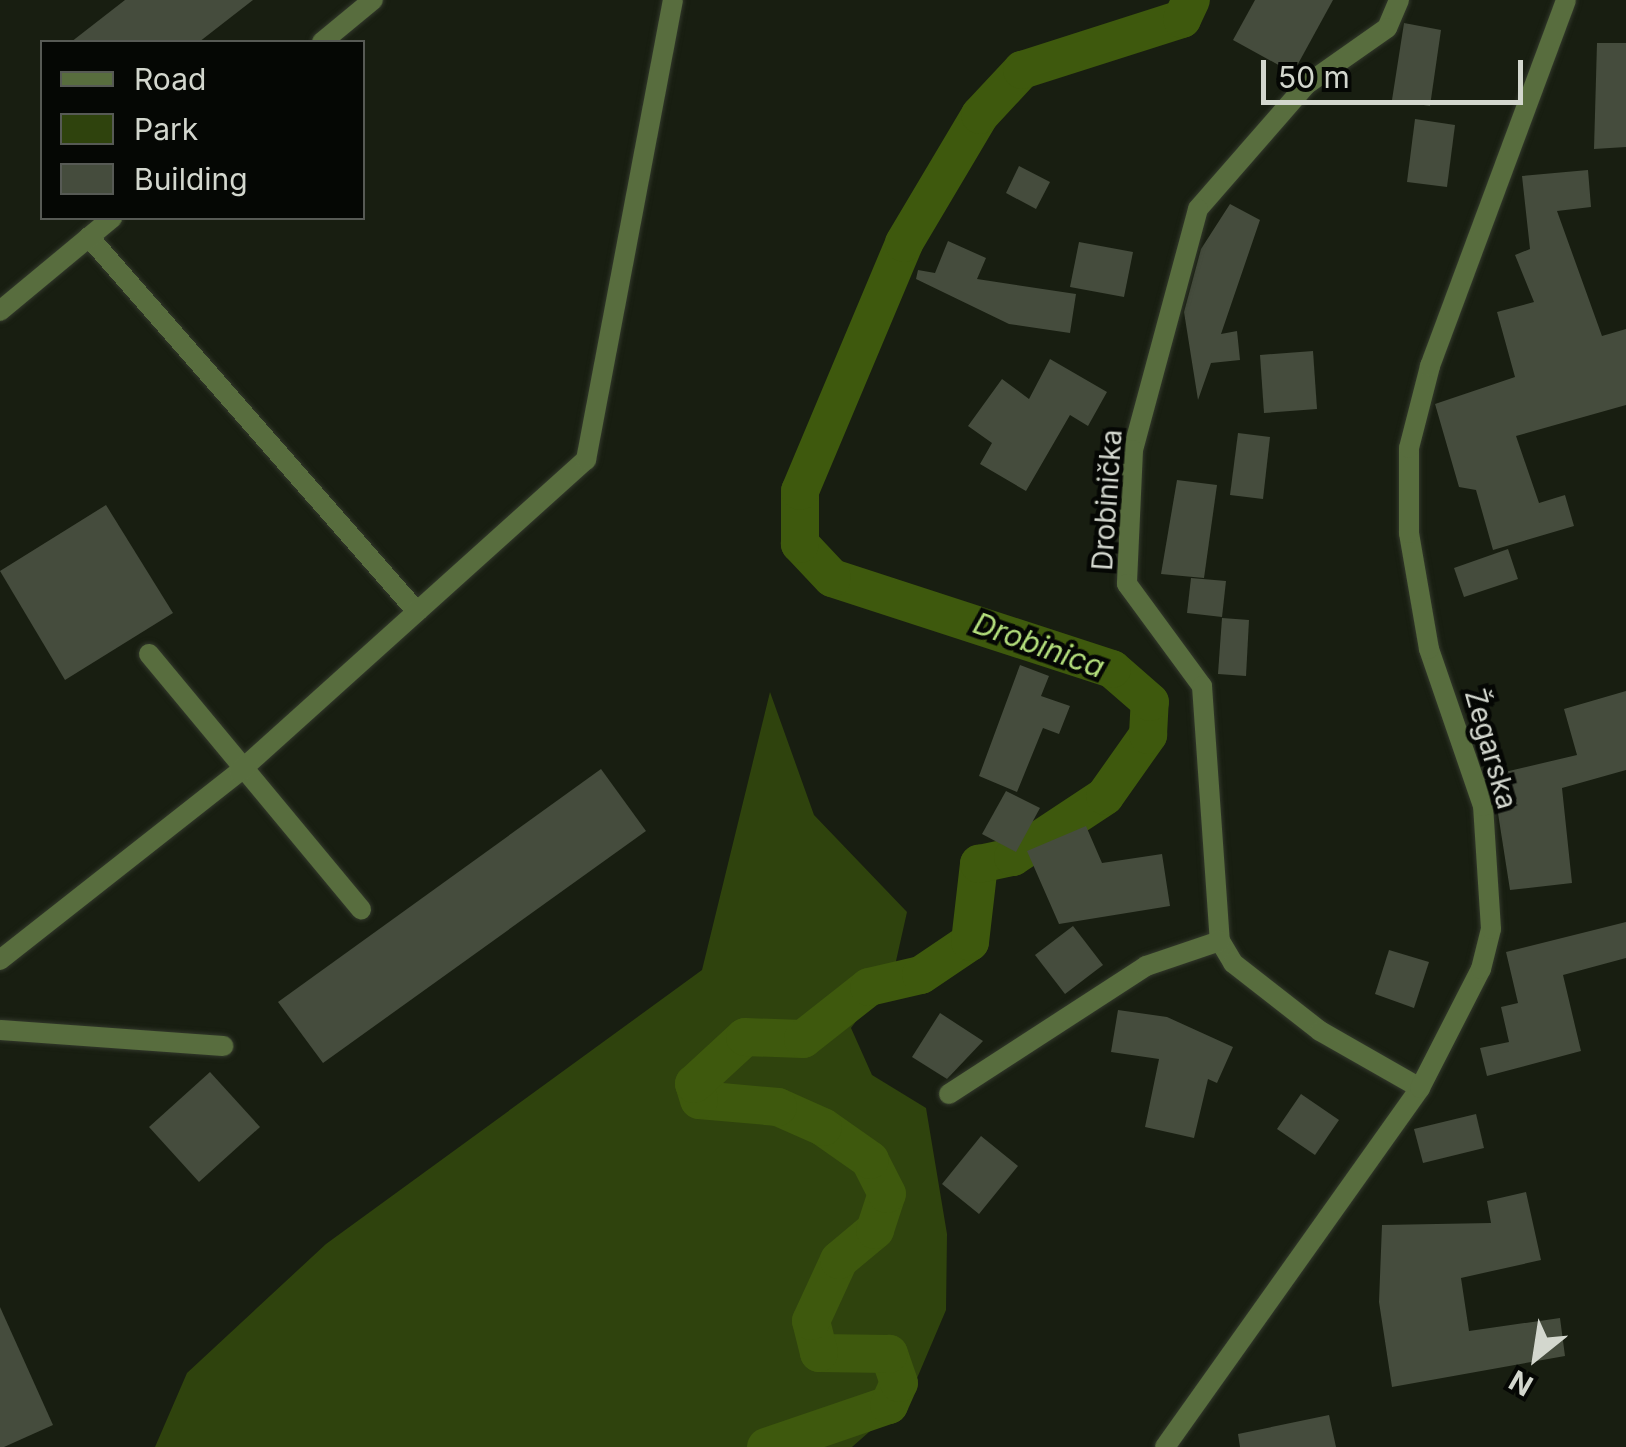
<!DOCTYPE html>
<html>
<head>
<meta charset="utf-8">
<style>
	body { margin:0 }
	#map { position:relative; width:1626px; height:1447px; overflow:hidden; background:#181e11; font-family:Inter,sans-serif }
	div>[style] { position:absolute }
	.green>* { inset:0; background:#2f430d }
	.canal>* { height:38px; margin:-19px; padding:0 19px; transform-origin:19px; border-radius:19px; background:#3e590d }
	.building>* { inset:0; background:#454c3d }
	.roads { filter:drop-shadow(0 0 2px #32382b) drop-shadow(0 0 2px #32382b) }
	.service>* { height:20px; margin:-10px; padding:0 10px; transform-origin:10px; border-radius:10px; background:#586d3e }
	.minor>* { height:20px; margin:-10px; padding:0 10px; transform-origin:10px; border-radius:10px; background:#586d3e }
	.tertiary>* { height:20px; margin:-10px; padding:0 10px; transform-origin:10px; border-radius:10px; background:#586d3e }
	span { translate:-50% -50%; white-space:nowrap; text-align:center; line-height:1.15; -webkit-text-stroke:9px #050704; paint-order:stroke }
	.street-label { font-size:28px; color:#d3d7ce }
	.water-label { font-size:30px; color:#b4df7d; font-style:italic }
	.legend { position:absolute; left:40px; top:40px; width:325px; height:180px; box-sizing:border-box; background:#050704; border:2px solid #575a55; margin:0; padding:12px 18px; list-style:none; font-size:30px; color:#d3d7ce }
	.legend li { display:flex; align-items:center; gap:20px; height:50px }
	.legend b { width:50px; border:2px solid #575a55 }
	.north { position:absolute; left:1486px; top:1307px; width:100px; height:100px; -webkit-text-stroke:8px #050704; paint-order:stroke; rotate:210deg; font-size:28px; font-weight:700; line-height:40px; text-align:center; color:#d3d7ce }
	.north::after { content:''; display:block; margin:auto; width:35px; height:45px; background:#d3d7ce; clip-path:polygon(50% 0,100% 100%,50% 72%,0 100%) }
	.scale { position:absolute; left:1261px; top:60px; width:262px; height:45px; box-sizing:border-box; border:5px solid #d3d7ce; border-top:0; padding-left:12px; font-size:30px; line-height:35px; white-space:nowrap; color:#d3d7ce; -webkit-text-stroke:8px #050704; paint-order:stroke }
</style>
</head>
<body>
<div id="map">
	<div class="green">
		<i style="clip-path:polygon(770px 692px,814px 815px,907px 912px,894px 970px,851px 1028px,872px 1075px,926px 1108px,947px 1234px,946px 1310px,909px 1397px,852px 1447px,155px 1447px,187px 1373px,326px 1244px,702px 970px)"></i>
	</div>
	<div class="canal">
		<i style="left:766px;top:1447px;width:130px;rotate:-18.9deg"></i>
		<i style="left:889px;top:1405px;width:24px;rotate:-66deg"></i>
		<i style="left:899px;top:1383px;width:31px;rotate:-109deg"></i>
		<i style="left:889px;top:1354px;width:70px;rotate:-179.2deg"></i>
		<i style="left:819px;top:1353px;width:33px;rotate:-104deg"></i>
		<i style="left:811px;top:1321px;width:67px;rotate:-65.3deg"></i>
		<i style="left:839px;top:1260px;width:47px;rotate:-39.8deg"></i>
		<i style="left:875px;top:1230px;width:38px;rotate:-72deg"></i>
		<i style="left:887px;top:1194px;width:38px;rotate:-117deg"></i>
		<i style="left:870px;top:1160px;width:57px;rotate:-144.9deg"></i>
		<i style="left:823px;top:1127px;width:49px;rotate:-156deg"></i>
		<i style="left:778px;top:1107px;width:79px;rotate:-174.9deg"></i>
		<i style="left:699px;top:1100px;width:17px;rotate:-107deg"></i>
		<i style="left:694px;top:1084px;width:69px;rotate:-42.7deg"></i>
		<i style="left:745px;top:1037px;width:58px;rotate:2deg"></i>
		<i style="left:803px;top:1039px;width:84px;rotate:-38.2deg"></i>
		<i style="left:869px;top:987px;width:53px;rotate:-13deg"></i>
		<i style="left:921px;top:975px;width:59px;rotate:-34deg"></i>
		<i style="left:970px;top:942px;width:79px;rotate:-83.4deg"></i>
		<i style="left:979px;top:864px;width:35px;rotate:-12deg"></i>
		<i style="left:1013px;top:857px;width:110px;rotate:-33.5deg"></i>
		<i style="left:1105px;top:796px;width:75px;rotate:-54.8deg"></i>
		<i style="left:1148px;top:735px;width:33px;rotate:-87deg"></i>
		<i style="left:1150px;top:702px;width:50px;rotate:-139deg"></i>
		<i style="left:1112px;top:669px;width:294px;rotate:-162deg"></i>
		<i style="left:832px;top:578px;width:47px;rotate:-133.3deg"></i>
		<i style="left:800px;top:544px;width:53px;rotate:-90deg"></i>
		<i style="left:800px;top:491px;width:269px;rotate:-67.2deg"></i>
		<i style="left:904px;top:243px;width:149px;rotate:-59.3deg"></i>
		<i style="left:980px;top:115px;width:62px;rotate:-47deg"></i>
		<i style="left:1022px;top:70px;width:168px;rotate:-17.7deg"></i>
		<i style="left:1182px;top:19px;width:21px;rotate:-65deg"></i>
	</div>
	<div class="building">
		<i style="clip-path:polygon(125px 0,253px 0,199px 42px,71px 42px)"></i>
		<i style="clip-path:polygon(1255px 0,1333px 0,1293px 73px,1233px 40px)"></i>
		<i style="clip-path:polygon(1404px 23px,1441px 30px,1430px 106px,1392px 100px)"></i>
		<i style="clip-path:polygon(1597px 43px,1626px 43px,1626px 147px,1594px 149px)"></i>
		<i style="clip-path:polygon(1415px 119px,1455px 125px,1447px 187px,1407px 182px)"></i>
		<i style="clip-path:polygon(1019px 166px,1050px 182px,1036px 209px,1006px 193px)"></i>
		<i style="clip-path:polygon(1588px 170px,1591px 207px,1557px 211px,1602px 336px,1626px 329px,1626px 405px,1516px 436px,1539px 503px,1565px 495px,1574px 526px,1493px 550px,1476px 490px,1459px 487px,1435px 404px,1515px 377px,1497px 312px,1534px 302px,1515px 255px,1530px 249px,1522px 176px)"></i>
		<i style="clip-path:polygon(1230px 204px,1260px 220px,1221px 334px,1237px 331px,1240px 360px,1211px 363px,1198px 400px,1184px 312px,1201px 249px)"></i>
		<i style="clip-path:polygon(948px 241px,986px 258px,977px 279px,1076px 294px,1070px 333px,1009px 324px,916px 279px,918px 270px,935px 273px)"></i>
		<i style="clip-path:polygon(1079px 242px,1133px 252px,1124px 297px,1070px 287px)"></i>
		<i style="clip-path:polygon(1313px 351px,1317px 409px,1264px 413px,1260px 355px)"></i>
		<i style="clip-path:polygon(1050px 359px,1107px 392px,1088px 426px,1070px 415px,1026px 491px,980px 464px,992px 443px,968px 426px,1002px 379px,1029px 399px)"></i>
		<i style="clip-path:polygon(1238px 433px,1270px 437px,1263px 499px,1230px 495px)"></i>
		<i style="clip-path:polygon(1177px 480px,1217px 485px,1204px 578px,1161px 574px)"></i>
		<i style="clip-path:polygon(106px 505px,173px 613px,65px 680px,0 571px)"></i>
		<i style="clip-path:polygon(1508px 549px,1518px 579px,1464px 597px,1454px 568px)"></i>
		<i style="clip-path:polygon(1191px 578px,1226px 581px,1222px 617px,1187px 613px)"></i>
		<i style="clip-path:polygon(1222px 618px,1249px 620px,1246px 676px,1218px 674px)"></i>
		<i style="clip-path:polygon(1020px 665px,1049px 676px,1041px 696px,1070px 706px,1059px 734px,1043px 728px,1017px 792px,979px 776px)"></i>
		<i style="clip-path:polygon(1626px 691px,1626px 770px,1562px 788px,1572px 883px,1510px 890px,1492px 775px,1577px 755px,1564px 709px)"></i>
		<i style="clip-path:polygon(601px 769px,646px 831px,323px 1063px,278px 1002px)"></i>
		<i style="clip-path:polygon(1006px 791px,1040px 808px,1016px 852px,982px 834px)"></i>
		<i style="clip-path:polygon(1086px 826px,1102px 863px,1162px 854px,1170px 906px,1059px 924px,1027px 851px)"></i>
		<i style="clip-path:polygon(1626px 922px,1626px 958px,1563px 975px,1581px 1051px,1487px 1076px,1480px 1048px,1509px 1042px,1501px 1007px,1518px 1003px,1506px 952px)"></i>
		<i style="clip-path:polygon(1073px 926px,1103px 965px,1065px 994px,1035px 955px)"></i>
		<i style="clip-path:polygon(1389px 950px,1429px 962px,1414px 1008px,1375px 994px)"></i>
		<i style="clip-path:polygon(1118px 1010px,1167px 1017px,1233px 1047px,1217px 1083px,1208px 1079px,1194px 1138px,1145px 1127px,1159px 1059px,1111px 1052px)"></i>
		<i style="clip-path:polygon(940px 1013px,983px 1041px,947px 1079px,912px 1057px)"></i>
		<i style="clip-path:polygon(210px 1072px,260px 1127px,199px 1182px,149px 1127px)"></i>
		<i style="clip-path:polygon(1301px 1094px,1339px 1120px,1315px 1155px,1277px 1129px)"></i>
		<i style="clip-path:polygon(1476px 1114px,1484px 1148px,1423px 1163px,1414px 1129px)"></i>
		<i style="clip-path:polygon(981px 1136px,1018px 1166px,979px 1214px,942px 1184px)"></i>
		<i style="clip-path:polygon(1526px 1192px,1541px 1260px,1461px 1278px,1469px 1331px,1560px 1318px,1565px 1356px,1392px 1387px,1379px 1302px,1382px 1225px,1491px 1223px,1487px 1201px)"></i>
		<i style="clip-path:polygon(0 1307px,53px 1425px,4px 1447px,0 1447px)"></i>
		<i style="clip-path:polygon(1329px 1415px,1336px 1447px,1240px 1447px,1238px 1434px)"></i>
	</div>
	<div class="roads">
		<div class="service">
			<i style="left:322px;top:42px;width:66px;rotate:-39.5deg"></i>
			<i style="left:89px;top:237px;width:498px;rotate:48.8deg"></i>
			<i style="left:0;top:311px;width:146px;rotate:-39.7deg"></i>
			<i style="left:149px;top:654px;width:332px;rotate:50.3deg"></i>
			<i style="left:0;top:960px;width:304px;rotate:-38.2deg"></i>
			<i style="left:239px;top:772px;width:467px;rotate:-42deg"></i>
			<i style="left:586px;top:460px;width:468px;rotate:-79.3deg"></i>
			<i style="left:0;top:1030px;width:224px;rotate:4.1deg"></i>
		</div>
		<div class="minor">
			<i style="left:1399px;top:0;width:30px;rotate:113deg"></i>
			<i style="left:1387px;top:28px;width:99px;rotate:144.9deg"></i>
			<i style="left:1306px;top:85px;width:164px;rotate:131.1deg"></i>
			<i style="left:1198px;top:209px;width:250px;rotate:105.1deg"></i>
			<i style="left:1133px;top:450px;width:134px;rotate:92.6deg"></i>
			<i style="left:1127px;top:584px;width:127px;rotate:53.7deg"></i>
			<i style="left:1202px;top:686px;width:256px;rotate:86deg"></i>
			<i style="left:1220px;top:941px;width:26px;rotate:59deg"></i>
			<i style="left:1233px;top:963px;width:110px;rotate:38deg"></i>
			<i style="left:1320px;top:1031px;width:115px;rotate:29.7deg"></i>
			<i style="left:949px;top:1094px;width:235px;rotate:-33deg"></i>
			<i style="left:1146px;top:966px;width:78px;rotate:-18.7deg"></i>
		</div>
		<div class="tertiary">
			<i style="left:1165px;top:1447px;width:440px;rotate:-54.6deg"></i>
			<i style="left:1420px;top:1088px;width:134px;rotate:-62.9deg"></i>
			<i style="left:1481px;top:969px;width:41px;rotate:-76deg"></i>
			<i style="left:1491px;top:929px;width:123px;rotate:-93.7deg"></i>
			<i style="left:1483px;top:806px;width:166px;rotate:-109deg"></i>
			<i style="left:1429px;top:649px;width:118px;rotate:-99.8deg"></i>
			<i style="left:1409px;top:533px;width:85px;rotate:-90deg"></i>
			<i style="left:1409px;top:448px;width:85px;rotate:-75.6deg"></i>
			<i style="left:1430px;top:366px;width:390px;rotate:-69.6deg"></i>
		</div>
	</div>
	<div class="street-label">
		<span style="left:1107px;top:500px;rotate:-86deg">Drobinička</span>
		<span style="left:1491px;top:749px;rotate:74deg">Žegarska</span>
	</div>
	<div class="water-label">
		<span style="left:1039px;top:645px;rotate:20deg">Drobinica</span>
	</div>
	<ul class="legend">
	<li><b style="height:12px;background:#586d3e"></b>Road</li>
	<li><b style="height:28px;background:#2f430d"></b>Park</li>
	<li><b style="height:28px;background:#454c3d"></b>Building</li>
	</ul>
	<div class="north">N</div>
	<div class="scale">50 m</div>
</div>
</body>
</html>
